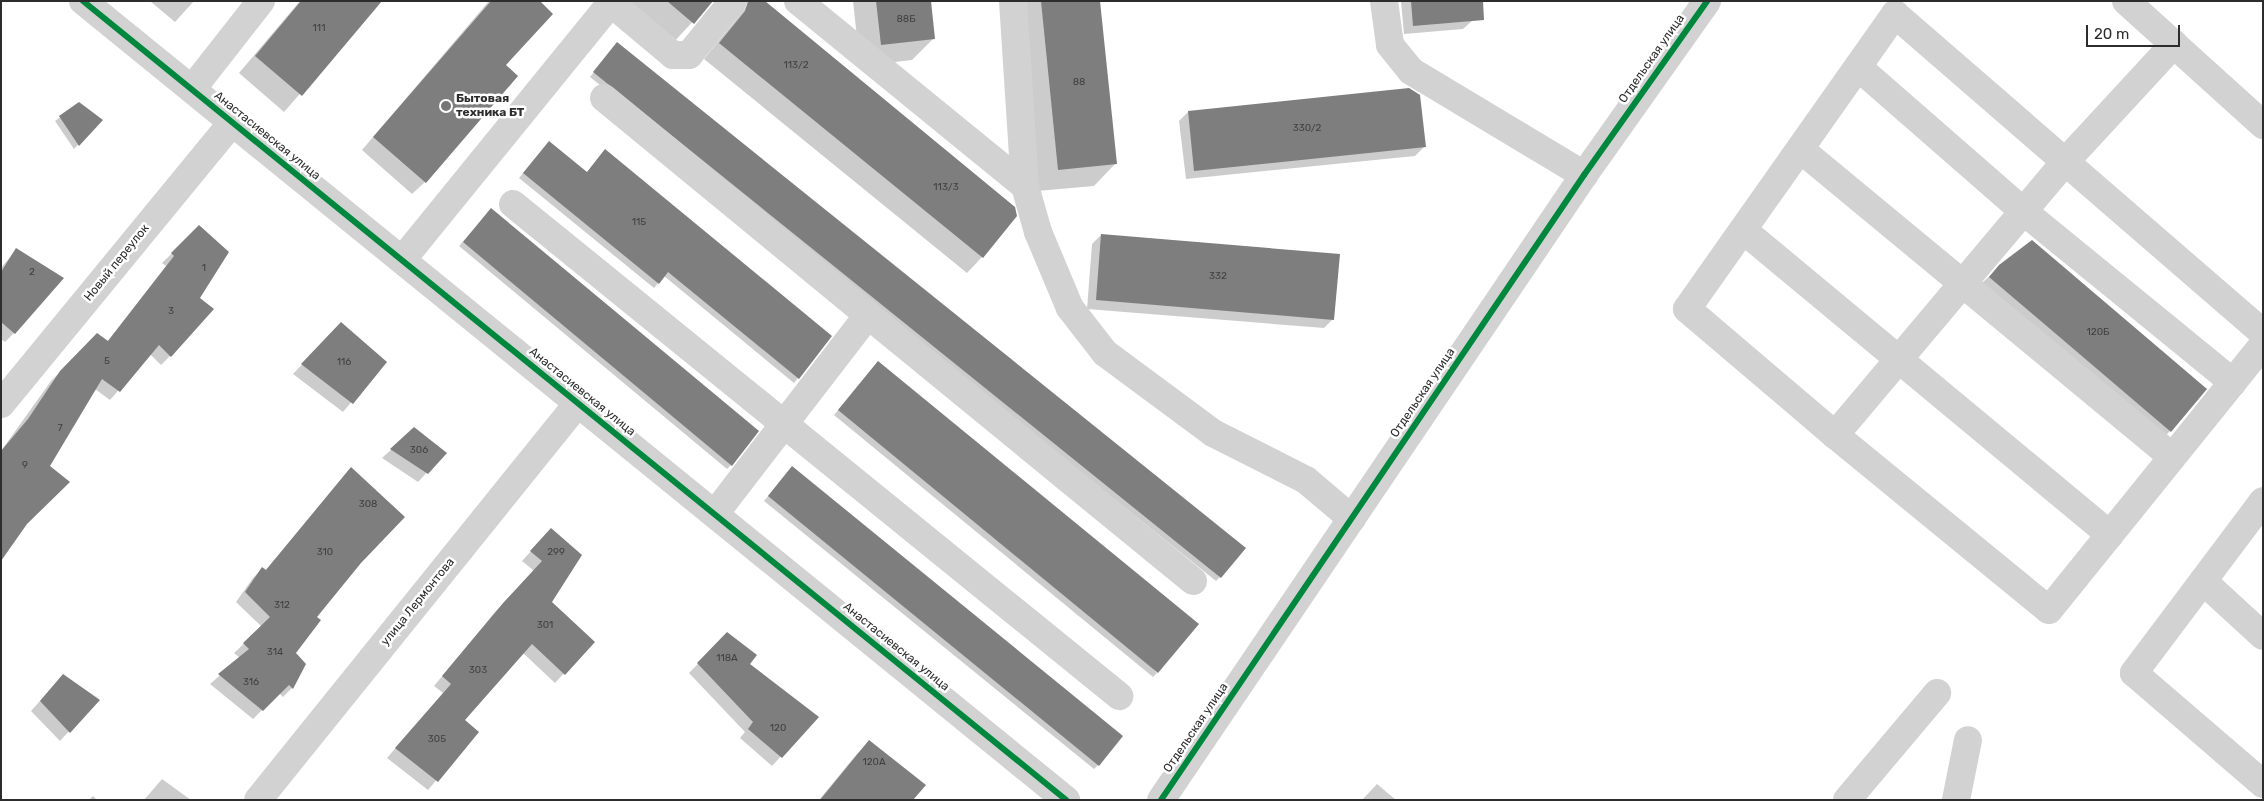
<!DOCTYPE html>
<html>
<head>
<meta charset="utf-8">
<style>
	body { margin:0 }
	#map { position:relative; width:2264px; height:801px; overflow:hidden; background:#fff; font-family:Rubik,sans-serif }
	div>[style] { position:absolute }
	.shadow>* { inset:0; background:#0003 }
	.building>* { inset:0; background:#7e7e7e }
	.minor>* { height:28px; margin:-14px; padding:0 14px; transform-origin:14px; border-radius:14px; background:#d2d2d2 }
	.cycleway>* { height:6px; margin:-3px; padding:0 3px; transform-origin:3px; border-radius:3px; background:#00873e }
	.dots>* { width:14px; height:14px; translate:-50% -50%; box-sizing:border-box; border:2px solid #fff; border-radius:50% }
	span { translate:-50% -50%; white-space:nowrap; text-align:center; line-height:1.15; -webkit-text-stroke:5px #fff; paint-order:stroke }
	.number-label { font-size:10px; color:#414141 }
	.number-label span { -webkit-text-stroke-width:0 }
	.street-label { font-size:12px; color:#2d2d2d }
	.poi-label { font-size:12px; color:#2d2d2d; font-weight:700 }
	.left { translate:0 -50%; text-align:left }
	.frame { position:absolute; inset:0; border:2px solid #2d2d2d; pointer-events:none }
	.scale { position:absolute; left:2086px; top:25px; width:94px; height:22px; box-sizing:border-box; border:2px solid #2d2d2d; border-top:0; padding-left:6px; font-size:15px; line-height:18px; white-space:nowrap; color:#2d2d2d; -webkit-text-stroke:4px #fff; paint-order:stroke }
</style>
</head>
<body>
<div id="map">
	<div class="shadow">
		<i style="clip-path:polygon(150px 1px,194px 1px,175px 22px)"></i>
		<i style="clip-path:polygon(300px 1px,381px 1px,284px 112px,239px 73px)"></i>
		<i style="clip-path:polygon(489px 1px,538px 1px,425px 182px,412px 194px,362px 150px)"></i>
		<i style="clip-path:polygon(596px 1px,712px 1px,672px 44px)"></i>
		<i style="clip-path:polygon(751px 1px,982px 257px,967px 273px,704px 59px)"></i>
		<i style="clip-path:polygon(853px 1px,930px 1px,934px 38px,912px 60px,860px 66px)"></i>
		<i style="clip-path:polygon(1025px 1px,1099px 1px,1115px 164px,1094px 186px,1037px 191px)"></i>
		<i style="clip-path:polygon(1401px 1px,1471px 1px,1473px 20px,1463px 29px,1404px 34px)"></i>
		<i style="clip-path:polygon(613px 48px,1220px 577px,1216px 581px,590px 77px)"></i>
		<i style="clip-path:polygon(79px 103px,101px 120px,74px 149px,55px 121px)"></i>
		<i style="clip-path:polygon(1188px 112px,1424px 147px,1415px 156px,1186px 179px,1179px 121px)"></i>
		<i style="clip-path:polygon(545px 147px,830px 336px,798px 378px,794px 383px,664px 276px,654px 288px,519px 178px)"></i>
		<i style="clip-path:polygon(487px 214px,731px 465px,727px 469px,459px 246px)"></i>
		<i style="clip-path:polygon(199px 227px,198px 298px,170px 356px,161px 365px,150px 354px,110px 400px,95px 389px,1px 451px,51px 381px,97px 335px,107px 342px,166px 266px,162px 263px)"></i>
		<i style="clip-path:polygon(1101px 235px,1333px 319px,1324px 328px,1087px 309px,1092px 244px)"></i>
		<i style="clip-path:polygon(16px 250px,14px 333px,5px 342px,1px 339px,1px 268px)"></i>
		<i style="clip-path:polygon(2000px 266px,2170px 431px,2154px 448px,1982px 283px)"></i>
		<i style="clip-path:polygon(332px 333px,385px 362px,343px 412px,293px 374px)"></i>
		<i style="clip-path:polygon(874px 367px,1157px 673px,1153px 677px,834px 415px)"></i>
		<i style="clip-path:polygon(414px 429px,445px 453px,418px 482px,382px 458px)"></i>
		<i style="clip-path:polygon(351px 468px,360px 562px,316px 617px,294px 653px,292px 688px,283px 697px,279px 693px,253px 719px,210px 684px,240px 658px,234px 653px,262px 627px,236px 602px,253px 578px,262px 569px,265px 571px)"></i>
		<i style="clip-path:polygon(788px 472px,1122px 736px,1098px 765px,1094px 769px,764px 501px)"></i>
		<i style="clip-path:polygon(542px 539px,551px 603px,593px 642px,555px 683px,523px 653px,463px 721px,477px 732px,428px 790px,387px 758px,443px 693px,434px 686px,495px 612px,534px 571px,522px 561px)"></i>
		<i style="clip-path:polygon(727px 634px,748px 664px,817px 717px,772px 766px,740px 738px,745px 732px,689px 673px)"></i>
		<i style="clip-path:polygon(63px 675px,98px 700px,60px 741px,31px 711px)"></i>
		<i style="clip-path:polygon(869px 742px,911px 800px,819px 800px,856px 755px)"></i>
		<i style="clip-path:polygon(162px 779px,191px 800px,144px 800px)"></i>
		<i style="clip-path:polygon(1377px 784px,1396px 800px,1362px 800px)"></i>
		<i style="clip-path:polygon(93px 796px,97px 800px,89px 800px)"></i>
	</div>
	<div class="building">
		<i style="clip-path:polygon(301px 1px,382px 1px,302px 96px,255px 56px)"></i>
		<i style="clip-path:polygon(491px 1px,540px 1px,553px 14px,506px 65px,518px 76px,426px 183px,373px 137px)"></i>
		<i style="clip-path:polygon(667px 1px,713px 1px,694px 24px)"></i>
		<i style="clip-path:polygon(748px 1px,765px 1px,1015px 207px,1017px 216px,983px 258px,719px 43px,745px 11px)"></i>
		<i style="clip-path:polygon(876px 1px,931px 1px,935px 39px,881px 45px)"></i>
		<i style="clip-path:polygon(1041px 1px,1100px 1px,1117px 164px,1058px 170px)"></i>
		<i style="clip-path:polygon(1411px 1px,1483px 1px,1484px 20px,1413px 26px)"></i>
		<i style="clip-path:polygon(617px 42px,1246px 548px,1221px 578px,593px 72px)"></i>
		<i style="clip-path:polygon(1409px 88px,1420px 95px,1426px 147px,1194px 171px,1188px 111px)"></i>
		<i style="clip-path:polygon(79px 102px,103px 120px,79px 146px,59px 116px)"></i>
		<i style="clip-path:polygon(549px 141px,587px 172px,605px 149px,832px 336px,799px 379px,668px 272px,659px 284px,523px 173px)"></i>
		<i style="clip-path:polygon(491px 208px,759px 431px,732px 466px,463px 242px)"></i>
		<i style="clip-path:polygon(199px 225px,229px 252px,200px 298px,214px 309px,171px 357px,159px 345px,120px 392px,102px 379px,50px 466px,70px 482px,27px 524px,1px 561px,1px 451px,28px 419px,60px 371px,97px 333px,108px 341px,174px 256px,171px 253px)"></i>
		<i style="clip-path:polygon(1101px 234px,1340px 254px,1334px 320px,1096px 300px)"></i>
		<i style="clip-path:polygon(2032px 240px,2207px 389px,2171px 432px,1989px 277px,1999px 265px)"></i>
		<i style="clip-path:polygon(16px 248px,64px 278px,15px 334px,1px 322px,1px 272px)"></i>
		<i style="clip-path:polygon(341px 322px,387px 362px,353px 404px,301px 364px)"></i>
		<i style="clip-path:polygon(878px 361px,1199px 624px,1158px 673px,838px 410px)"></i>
		<i style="clip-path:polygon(414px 427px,447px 453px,428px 474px,390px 449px)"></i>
		<i style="clip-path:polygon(792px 466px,1123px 736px,1099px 766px,768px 496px)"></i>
		<i style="clip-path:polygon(351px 467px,405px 517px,361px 563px,317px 617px,321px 620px,296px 653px,306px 664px,293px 689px,289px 685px,263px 711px,218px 674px,249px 649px,243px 643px,270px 617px,245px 592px,262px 567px,266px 570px)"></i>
		<i style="clip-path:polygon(551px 528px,582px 555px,552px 602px,595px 642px,565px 675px,532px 644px,465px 720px,479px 732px,438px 782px,395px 748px,451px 684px,442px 676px,504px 602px,542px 561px,530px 551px)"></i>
		<i style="clip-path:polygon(727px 632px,757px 655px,750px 664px,819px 717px,782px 758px,748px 729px,753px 722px,697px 663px)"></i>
		<i style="clip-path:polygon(63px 674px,100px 700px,70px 733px,40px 701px)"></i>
		<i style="clip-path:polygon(869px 740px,926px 785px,913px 800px,820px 800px)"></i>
	</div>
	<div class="minor">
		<i style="left:83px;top:1px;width:1267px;rotate:39.1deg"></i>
		<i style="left:798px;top:1px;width:293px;rotate:39.2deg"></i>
		<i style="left:1025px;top:186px;width:48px;rotate:74.2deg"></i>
		<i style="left:1038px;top:232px;width:82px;rotate:67.2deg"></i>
		<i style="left:1070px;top:308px;width:57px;rotate:52.1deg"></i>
		<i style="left:1105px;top:353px;width:134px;rotate:36.5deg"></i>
		<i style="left:1213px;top:433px;width:104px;rotate:26.8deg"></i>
		<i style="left:1306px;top:480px;width:60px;rotate:40.3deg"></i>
		<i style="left:1013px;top:1px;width:185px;rotate:86.3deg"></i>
		<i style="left:1384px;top:1px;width:44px;rotate:82.2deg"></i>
		<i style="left:1390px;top:45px;width:33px;rotate:51deg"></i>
		<i style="left:1411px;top:71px;width:202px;rotate:31deg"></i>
		<i style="left:2126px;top:1px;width:185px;rotate:42.1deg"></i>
		<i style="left:611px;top:3px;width:81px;rotate:40deg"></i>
		<i style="left:673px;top:55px;width:16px"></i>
		<i style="left:689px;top:55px;width:70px;rotate:-50.8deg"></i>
		<i style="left:1858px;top:67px;width:219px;rotate:41.1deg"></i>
		<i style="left:2023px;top:211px;width:271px;rotate:39.2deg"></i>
		<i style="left:192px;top:89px;width:112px;rotate:-51.9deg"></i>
		<i style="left:604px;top:98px;width:342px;rotate:39.4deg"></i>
		<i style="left:868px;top:315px;width:251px;rotate:127.6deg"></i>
		<i style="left:1800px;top:149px;width:483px;rotate:39.6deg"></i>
		<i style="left:513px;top:204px;width:781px;rotate:39.07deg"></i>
		<i style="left:1743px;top:230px;width:477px;rotate:39.7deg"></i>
		<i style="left:402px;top:260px;width:331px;rotate:-50.9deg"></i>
		<i style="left:611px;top:3px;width:3px;rotate:-135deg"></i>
		<i style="left:868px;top:315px;width:420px;rotate:39.3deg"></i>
		<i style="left:2263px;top:333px;width:487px;rotate:-139.1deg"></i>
		<i style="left:1895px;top:14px;width:361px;rotate:125.2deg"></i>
		<i style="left:1687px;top:309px;width:194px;rotate:40.4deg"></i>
		<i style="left:1835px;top:435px;width:276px;rotate:39.3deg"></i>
		<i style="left:2049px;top:610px;width:341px;rotate:-51.1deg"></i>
		<i style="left:1px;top:404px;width:364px;rotate:-50.6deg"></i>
		<i style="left:1835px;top:435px;width:357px;rotate:-49.9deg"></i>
		<i style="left:2065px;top:162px;width:161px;rotate:-47.3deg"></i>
		<i style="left:2263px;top:501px;width:215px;rotate:126.9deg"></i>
		<i style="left:2134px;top:673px;width:170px;rotate:40.7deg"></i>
		<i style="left:2203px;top:581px;width:81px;rotate:42.5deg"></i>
		<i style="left:258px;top:800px;width:510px;rotate:-51.13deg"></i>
		<i style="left:1161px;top:800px;width:755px;rotate:-55.91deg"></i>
		<i style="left:1584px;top:175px;width:213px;rotate:-54.7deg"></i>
		<i style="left:1847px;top:800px;width:140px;rotate:-49.9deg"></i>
		<i style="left:1956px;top:800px;width:61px;rotate:-78.7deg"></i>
	</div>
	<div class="cycleway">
		<i style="left:83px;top:1px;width:1267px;rotate:39.1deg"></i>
		<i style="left:1161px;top:800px;width:755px;rotate:-55.91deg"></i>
		<i style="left:1584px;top:175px;width:213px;rotate:-54.7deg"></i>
	</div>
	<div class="dots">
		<i style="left:446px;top:106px;background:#767676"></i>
	</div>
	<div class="number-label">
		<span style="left:906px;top:20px">88Б</span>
		<span style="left:319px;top:29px">111</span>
		<span style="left:796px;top:66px">113/2</span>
		<span style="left:1079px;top:83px">88</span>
		<span style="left:1307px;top:129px">330/2</span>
		<span style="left:946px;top:188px">113/3</span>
		<span style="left:639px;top:223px">115</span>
		<span style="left:204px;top:269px">1</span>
		<span style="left:32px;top:273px">2</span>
		<span style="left:1218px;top:277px">332</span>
		<span style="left:171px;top:312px">3</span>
		<span style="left:2098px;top:333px">120Б</span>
		<span style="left:107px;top:362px">5</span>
		<span style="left:344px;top:363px">116</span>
		<span style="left:60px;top:429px">7</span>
		<span style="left:419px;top:451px">306</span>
		<span style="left:25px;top:466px">9</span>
		<span style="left:368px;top:505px">308</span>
		<span style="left:325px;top:553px">310</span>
		<span style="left:556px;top:553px">299</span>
		<span style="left:282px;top:606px">312</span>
		<span style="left:545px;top:626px">301</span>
		<span style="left:275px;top:653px">314</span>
		<span style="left:727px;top:659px">118А</span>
		<span style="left:478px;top:671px">303</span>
		<span style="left:251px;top:683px">316</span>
		<span style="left:778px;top:729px">120</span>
		<span style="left:437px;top:740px">305</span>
		<span style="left:874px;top:763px">120А</span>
	</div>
	<div class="street-label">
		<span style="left:1652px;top:59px;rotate:-55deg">Отдельская улица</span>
		<span style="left:267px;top:136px;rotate:39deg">Анастасиевская улица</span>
		<span style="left:117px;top:263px;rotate:-51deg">Новый переулок</span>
		<span style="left:582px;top:392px;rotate:39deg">Анастасиевская улица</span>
		<span style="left:1423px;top:393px;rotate:-56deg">Отдельская улица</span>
		<span style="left:418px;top:602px;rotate:-51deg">улица Лермонтова</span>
		<span style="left:896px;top:647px;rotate:39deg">Анастасиевская улица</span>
		<span style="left:1196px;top:728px;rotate:-56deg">Отдельская улица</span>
	</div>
	<div class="poi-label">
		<span class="left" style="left:456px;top:106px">Бытовая<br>техника БТ</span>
	</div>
	<div class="frame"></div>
	<div class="scale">20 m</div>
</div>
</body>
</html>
